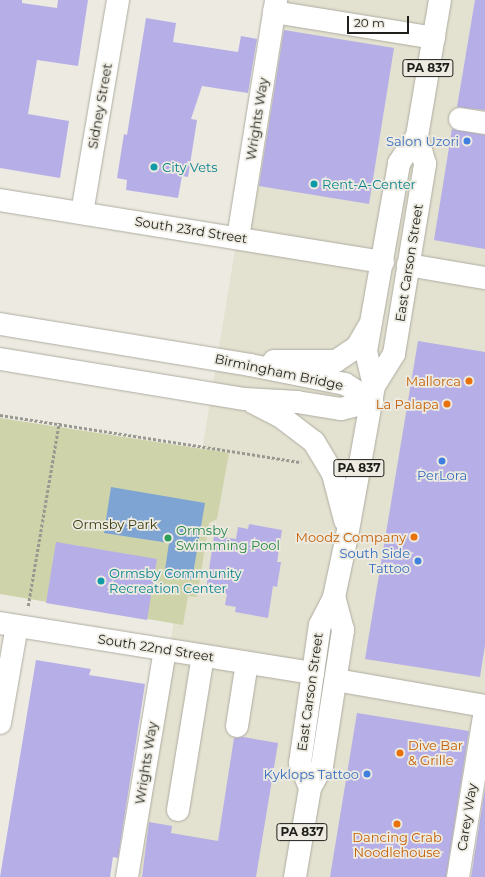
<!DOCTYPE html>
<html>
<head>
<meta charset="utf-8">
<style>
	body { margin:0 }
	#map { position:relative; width:485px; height:877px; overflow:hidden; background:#edebe1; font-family:Montserrat,sans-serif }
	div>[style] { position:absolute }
	.built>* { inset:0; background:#e3e1cf }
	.green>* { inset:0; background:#ced3a9 }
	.water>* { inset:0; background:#7da4d3 }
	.building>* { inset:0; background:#b6aee7 }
	.path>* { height:2.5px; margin-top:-1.25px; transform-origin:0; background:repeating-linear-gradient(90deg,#9a9991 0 3px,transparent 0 5px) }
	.roads { filter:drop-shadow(0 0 1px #aeaca2) drop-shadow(0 0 1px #aeaca2) }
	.minor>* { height:22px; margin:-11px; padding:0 11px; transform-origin:11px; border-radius:11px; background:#fff }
	.major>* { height:22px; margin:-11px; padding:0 11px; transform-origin:11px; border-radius:11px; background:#fff }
	.dots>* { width:11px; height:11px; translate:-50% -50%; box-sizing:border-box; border:2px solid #edebe1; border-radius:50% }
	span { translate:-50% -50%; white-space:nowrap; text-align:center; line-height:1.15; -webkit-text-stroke:3.5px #edebe1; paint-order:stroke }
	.shield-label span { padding:1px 3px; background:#edebe1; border:1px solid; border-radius:3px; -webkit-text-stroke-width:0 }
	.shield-label { font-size:12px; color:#1f1f1b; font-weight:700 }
	.street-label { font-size:13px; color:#1f1f1b }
	.shop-label { font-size:13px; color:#366cbe }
	.right { translate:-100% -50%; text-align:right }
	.culture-label { font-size:13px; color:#0d838f }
	.left { translate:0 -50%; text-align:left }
	.food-label { font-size:13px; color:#c56008 }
	.park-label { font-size:13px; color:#393c0d }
	.leisure-label { font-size:13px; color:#27864d }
	.scale { position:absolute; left:347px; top:16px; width:62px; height:18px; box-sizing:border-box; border:2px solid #1f1f1b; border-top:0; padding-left:5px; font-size:12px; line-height:14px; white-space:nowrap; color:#1f1f1b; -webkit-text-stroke:3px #edebe1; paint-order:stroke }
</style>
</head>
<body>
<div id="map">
	<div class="built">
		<i style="clip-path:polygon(276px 0,485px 0,485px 710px,458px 877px,132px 877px)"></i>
	</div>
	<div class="green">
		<i style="clip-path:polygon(0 418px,229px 453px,217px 519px,209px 523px,197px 597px,188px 596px,183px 625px,0 594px)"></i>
	</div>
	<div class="water">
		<i style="clip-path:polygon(111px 487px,205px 503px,192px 580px,164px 576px,169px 543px,104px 533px)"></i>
	</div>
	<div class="building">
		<i style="clip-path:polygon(0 0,22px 0,22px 3px,57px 8px,58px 0,88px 0,78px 66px,37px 60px,28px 114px,69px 121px,60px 178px,0 168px)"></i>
		<i style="clip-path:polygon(475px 0,485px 0,485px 110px,457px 107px)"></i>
		<i style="clip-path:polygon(146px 18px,176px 23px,173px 42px,238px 52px,241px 36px,257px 39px,248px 93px,202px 86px,191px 119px,197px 120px,188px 177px,182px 176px,178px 198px,126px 190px,127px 180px,117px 178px,124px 134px,127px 135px)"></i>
		<i style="clip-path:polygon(284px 30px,394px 48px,369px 204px,259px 186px)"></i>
		<i style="clip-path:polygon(452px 129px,485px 135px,485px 249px,434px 240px)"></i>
		<i style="clip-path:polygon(418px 341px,485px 352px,485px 645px,480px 677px,365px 659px)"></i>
		<i style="clip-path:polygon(249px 524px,282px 530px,277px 562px,281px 562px,277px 587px,273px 586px,268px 618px,235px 612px,236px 607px,225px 605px,227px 594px,206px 590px,214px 536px,236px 539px,238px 527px,248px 529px)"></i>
		<i style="clip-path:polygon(56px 542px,157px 559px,147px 620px,46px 603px)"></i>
		<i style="clip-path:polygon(36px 660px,91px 669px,89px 675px,145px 684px,118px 858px,113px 857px,110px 877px,0 877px)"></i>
		<i style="clip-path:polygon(357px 713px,469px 731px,446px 877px,330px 877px)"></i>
		<i style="clip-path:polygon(243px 737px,278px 743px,256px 877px,142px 877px,149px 822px,172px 826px,171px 833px,218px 841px,234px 738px)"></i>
		<i style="clip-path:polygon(485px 788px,485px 877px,471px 877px)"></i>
	</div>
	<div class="path">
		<i style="left:0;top:415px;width:305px;rotate:8.9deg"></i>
		<i style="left:28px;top:606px;width:186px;rotate:-80.4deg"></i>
	</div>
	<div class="roads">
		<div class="minor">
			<i style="left:274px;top:12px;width:162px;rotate:9.2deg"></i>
			<i style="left:460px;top:119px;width:25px;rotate:9deg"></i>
			<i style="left:0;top:200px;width:388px;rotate:9.2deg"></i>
			<i style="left:82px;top:213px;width:216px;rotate:-80.4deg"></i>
			<i style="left:238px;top:238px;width:241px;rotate:-80.9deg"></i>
			<i style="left:408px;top:265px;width:78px;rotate:9.6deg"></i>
			<i style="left:0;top:623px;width:317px;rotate:9.1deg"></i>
			<i style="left:336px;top:680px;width:151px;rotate:9.9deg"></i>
			<i style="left:0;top:723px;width:98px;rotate:-80.1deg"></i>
			<i style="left:237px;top:726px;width:64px;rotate:-81deg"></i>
			<i style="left:178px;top:810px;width:156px;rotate:-80.8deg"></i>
			<i style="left:127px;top:877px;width:230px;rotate:-80.5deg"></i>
			<i style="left:458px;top:877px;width:169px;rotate:-80.8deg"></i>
		</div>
		<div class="major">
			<i style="left:0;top:324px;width:253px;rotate:9.3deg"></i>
			<i style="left:250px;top:365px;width:97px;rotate:11.3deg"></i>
			<i style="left:345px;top:384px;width:32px;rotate:32deg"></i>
			<i style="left:0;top:359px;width:248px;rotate:9.3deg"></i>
			<i style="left:245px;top:399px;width:52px;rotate:3.3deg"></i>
			<i style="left:297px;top:402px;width:45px;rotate:9deg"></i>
			<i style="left:341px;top:409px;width:32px;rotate:-14deg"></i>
			<i style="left:274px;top:361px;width:62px"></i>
			<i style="left:336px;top:361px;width:25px;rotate:-34deg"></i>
			<i style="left:357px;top:347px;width:22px;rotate:-60deg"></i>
			<i style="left:374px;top:386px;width:38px;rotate:-58deg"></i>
			<i style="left:394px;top:354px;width:193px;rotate:-80.7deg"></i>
			<i style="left:425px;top:164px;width:29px;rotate:-106deg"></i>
			<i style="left:254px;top:403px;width:29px;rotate:27deg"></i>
			<i style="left:280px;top:416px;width:43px;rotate:37.4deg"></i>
			<i style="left:314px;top:442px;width:37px;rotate:59deg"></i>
			<i style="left:333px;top:474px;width:48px;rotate:75.4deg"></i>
			<i style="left:310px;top:788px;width:27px;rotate:-112deg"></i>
			<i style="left:300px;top:763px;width:139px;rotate:-81.8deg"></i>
			<i style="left:320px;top:625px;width:31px;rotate:-63deg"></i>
			<i style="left:334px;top:597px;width:62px;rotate:-78deg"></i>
			<i style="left:347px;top:536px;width:152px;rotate:-79.8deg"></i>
			<i style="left:374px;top:386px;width:36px;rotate:-103deg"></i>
			<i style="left:366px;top:351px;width:191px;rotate:-80deg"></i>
			<i style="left:399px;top:163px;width:32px;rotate:-56deg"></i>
			<i style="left:417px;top:136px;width:138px;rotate:-80.4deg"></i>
			<i style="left:295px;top:877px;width:90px;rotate:-80.4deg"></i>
			<i style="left:310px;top:788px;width:25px;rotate:-61deg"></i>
			<i style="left:322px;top:766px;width:138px;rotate:-81.2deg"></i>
			<i style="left:343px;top:630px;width:34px;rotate:-105deg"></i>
		</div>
	</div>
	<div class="dots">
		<i style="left:467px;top:141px;background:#3f7fe0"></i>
		<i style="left:154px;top:167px;background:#0f9aa8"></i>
		<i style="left:314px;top:184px;background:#0f9aa8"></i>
		<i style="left:469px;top:381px;background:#e8710a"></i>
		<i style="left:447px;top:404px;background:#e8710a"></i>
		<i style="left:442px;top:461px;background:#3f7fe0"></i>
		<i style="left:414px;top:537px;background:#e8710a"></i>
		<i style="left:168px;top:538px;background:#2e9e5b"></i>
		<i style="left:418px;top:561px;background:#3f7fe0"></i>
		<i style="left:101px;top:581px;background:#0f9aa8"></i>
		<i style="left:400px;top:753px;background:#e8710a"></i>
		<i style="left:367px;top:774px;background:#3f7fe0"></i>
		<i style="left:397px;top:824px;background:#e8710a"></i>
	</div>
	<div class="shield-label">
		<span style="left:428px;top:68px">PA 837</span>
		<span style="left:359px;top:468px">PA 837</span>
		<span style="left:302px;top:832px">PA 837</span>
	</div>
	<div class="street-label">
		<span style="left:100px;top:106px;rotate:-80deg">Sidney Street</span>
		<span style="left:257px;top:119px;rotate:-81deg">Wrights Way</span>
		<span style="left:191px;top:230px;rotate:9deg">South 23rd Street</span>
		<span style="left:409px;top:263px;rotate:-81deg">East Carson Street</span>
		<span style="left:279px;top:372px;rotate:12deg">Birmingham Bridge</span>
		<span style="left:156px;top:648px;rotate:9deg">South 22nd Street</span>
		<span style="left:310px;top:692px;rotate:-82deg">East Carson Street</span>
		<span style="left:146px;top:763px;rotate:-81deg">Wrights Way</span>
		<span style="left:467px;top:817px;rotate:-81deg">Carey Way</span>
	</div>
	<div class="shop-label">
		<span class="right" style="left:459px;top:141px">Salon Uzori</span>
		<span style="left:442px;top:475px">PerLora</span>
		<span class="right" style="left:410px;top:561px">South Side<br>Tattoo</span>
		<span class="right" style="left:359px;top:774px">Kyklops Tattoo</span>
	</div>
	<div class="culture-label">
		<span class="left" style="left:162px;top:167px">City Vets</span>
		<span class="left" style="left:322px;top:184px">Rent-A-Center</span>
		<span class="left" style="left:109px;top:581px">Ormsby Community<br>Recreation Center</span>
	</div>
	<div class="food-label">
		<span class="right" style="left:461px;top:381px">Mallorca</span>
		<span class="right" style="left:439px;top:404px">La Palapa</span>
		<span class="right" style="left:406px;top:537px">Moodz Company</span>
		<span class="left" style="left:408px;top:753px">Dive Bar<br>&amp; Grille</span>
		<span style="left:397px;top:845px">Dancing Crab<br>Noodlehouse</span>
	</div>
	<div class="park-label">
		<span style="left:115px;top:524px">Ormsby Park</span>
	</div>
	<div class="leisure-label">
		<span class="left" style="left:176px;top:538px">Ormsby<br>Swimming Pool</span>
	</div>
	<div class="scale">20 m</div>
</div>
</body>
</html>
